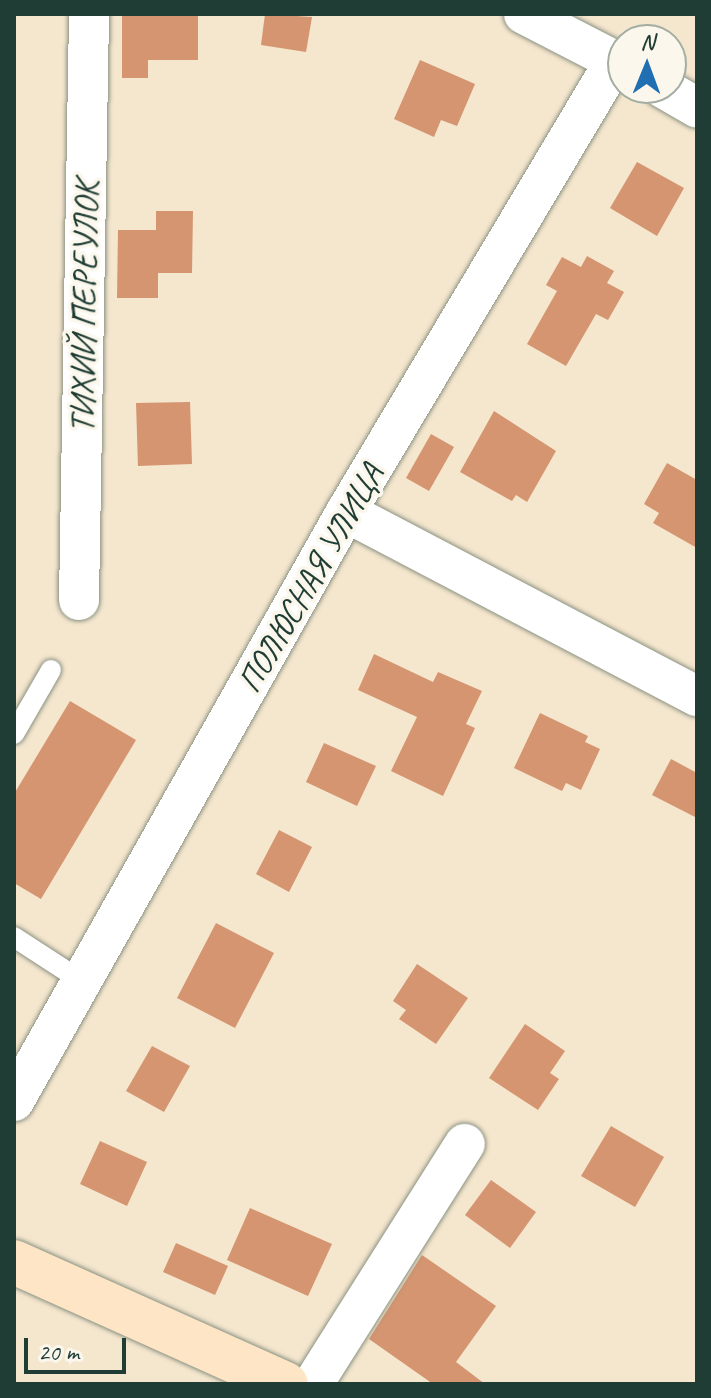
<!DOCTYPE html>
<html>
<head>
<meta charset="utf-8">
<style>
	body { margin:0 }
	#map { position:relative; width:711px; height:1398px; overflow:hidden; background:#f5e6ce; font-family:Caveat,sans-serif }
	div>[style] { position:absolute }
	.building>* { inset:0; background:#d49570 }
	.roads { filter:drop-shadow(0 0 2px #8a9281) drop-shadow(0 0 2px #8a9281) }
	.lane>* { height:20px; margin:-10px; padding:0 10px; transform-origin:10px; border-radius:10px; background:#fff }
	.street>* { height:40px; margin:-20px; padding:0 20px; transform-origin:20px; border-radius:20px; background:#fff }
	.secondary>* { height:44px; margin:-22px; padding:0 22px; transform-origin:22px; border-radius:22px; background:#fde5c5 }
	span { translate:-50% -50%; white-space:nowrap; text-align:center; line-height:1.15; -webkit-text-stroke:7px #fbf7ec; paint-order:stroke }
	.street-label { font-size:34px; color:#1f3d34 }
	.frame { position:absolute; inset:0; border:16px solid #1f3d34; pointer-events:none }
	.north { position:absolute; left:607px; top:24px; width:80px; height:80px; box-sizing:border-box; background:#fbf7ec; border:2px solid #a3ada2; border-radius:50%; rotate:1deg; font-size:22px; font-weight:700; line-height:32px; text-align:center; color:#1f3d34 }
	.north::after { content:''; display:block; margin:auto; width:28px; height:36px; background:#1f6fb2; clip-path:polygon(50% 0,100% 100%,50% 72%,0 100%) }
	.scale { position:absolute; left:24px; top:1338px; width:102px; height:36px; box-sizing:border-box; border:4px solid #1f3d34; border-top:0; padding-left:10px; font-size:24px; line-height:28px; white-space:nowrap; color:#1f3d34; -webkit-text-stroke:6px #fbf7ec; paint-order:stroke }
</style>
</head>
<body>
<div id="map">
	<div class="building">
		<i style="clip-path:polygon(122px 14px,198px 14px,198px 60px,148px 60px,148px 78px,122px 78px)"></i>
		<i style="clip-path:polygon(265px 14px,312px 17px,306px 52px,261px 45px)"></i>
		<i style="clip-path:polygon(420px 60px,475px 84px,457px 126px,441px 120px,434px 137px,394px 119px)"></i>
		<i style="clip-path:polygon(637px 162px,684px 188px,657px 236px,610px 208px)"></i>
		<i style="clip-path:polygon(156px 211px,193px 211px,192px 273px,158px 273px,158px 298px,117px 298px,118px 230px,156px 230px)"></i>
		<i style="clip-path:polygon(587px 256px,614px 271px,607px 283px,624px 292px,608px 320px,596px 314px,566px 366px,527px 344px,557px 291px,546px 285px,562px 257px,581px 267px)"></i>
		<i style="clip-path:polygon(190px 402px,192px 464px,138px 466px,136px 403px)"></i>
		<i style="clip-path:polygon(494px 411px,556px 451px,527px 502px,516px 495px,512px 501px,460px 472px)"></i>
		<i style="clip-path:polygon(431px 434px,454px 447px,429px 491px,406px 478px)"></i>
		<i style="clip-path:polygon(667px 463px,697px 480px,697px 548px,653px 523px,659px 513px,644px 504px)"></i>
		<i style="clip-path:polygon(374px 654px,433px 682px,438px 672px,482px 691px,466px 724px,475px 728px,443px 796px,391px 771px,417px 717px,358px 690px)"></i>
		<i style="clip-path:polygon(70px 701px,136px 740px,41px 899px,14px 883px,14px 794px)"></i>
		<i style="clip-path:polygon(540px 713px,588px 736px,585px 742px,600px 749px,581px 790px,566px 783px,562px 791px,514px 768px)"></i>
		<i style="clip-path:polygon(324px 743px,376px 766px,357px 806px,306px 782px)"></i>
		<i style="clip-path:polygon(671px 759px,697px 773px,697px 818px,652px 795px)"></i>
		<i style="clip-path:polygon(279px 830px,312px 847px,289px 892px,256px 874px)"></i>
		<i style="clip-path:polygon(216px 923px,274px 953px,235px 1028px,177px 998px)"></i>
		<i style="clip-path:polygon(417px 964px,468px 998px,436px 1044px,399px 1019px,406px 1010px,393px 1001px)"></i>
		<i style="clip-path:polygon(525px 1024px,565px 1051px,550px 1073px,559px 1079px,538px 1110px,489px 1078px)"></i>
		<i style="clip-path:polygon(152px 1046px,190px 1066px,164px 1112px,126px 1091px)"></i>
		<i style="clip-path:polygon(611px 1126px,664px 1157px,635px 1207px,581px 1176px)"></i>
		<i style="clip-path:polygon(100px 1141px,147px 1162px,127px 1206px,80px 1184px)"></i>
		<i style="clip-path:polygon(491px 1180px,536px 1212px,510px 1248px,465px 1215px)"></i>
		<i style="clip-path:polygon(250px 1208px,332px 1244px,308px 1296px,227px 1260px)"></i>
		<i style="clip-path:polygon(176px 1243px,228px 1266px,215px 1295px,163px 1272px)"></i>
		<i style="clip-path:polygon(422px 1255px,496px 1306px,456px 1362px,485px 1384px,433px 1384px,369px 1339px)"></i>
	</div>
	<div class="roads">
		<div class="lane">
			<i style="left:14px;top:734px;width:74px;rotate:-60deg"></i>
			<i style="left:14px;top:937px;width:82px;rotate:33.1deg"></i>
		</div>
		<div class="street">
			<i style="left:524px;top:14px;width:111px;rotate:27.3deg"></i>
			<i style="left:663px;top:88px;width:39px;rotate:30deg"></i>
			<i style="left:346px;top:512px;width:396px;rotate:27.7deg"></i>
			<i style="left:79px;top:600px;width:586px;rotate:-89.02deg"></i>
			<i style="left:14px;top:1101px;width:676px;rotate:-60.59deg"></i>
			<i style="left:346px;top:512px;width:525px;rotate:-59.19deg"></i>
			<i style="left:313px;top:1384px;width:284px;rotate:-57.7deg"></i>
		</div>
		<div class="secondary">
			<i style="left:14px;top:1262px;width:298px;rotate:24.2deg"></i>
		</div>
	</div>
	<div class="street-label">
		<span style="left:84px;top:307px;rotate:-89deg">ТИХИЙ ПЕРЕУЛОК</span>
		<span style="left:310px;top:578px;rotate:-60deg">ПОЛЮСНАЯ УЛИЦА</span>
	</div>
	<div class="frame"></div>
	<div class="north">N</div>
	<div class="scale">20 m</div>
</div>
</body>
</html>
